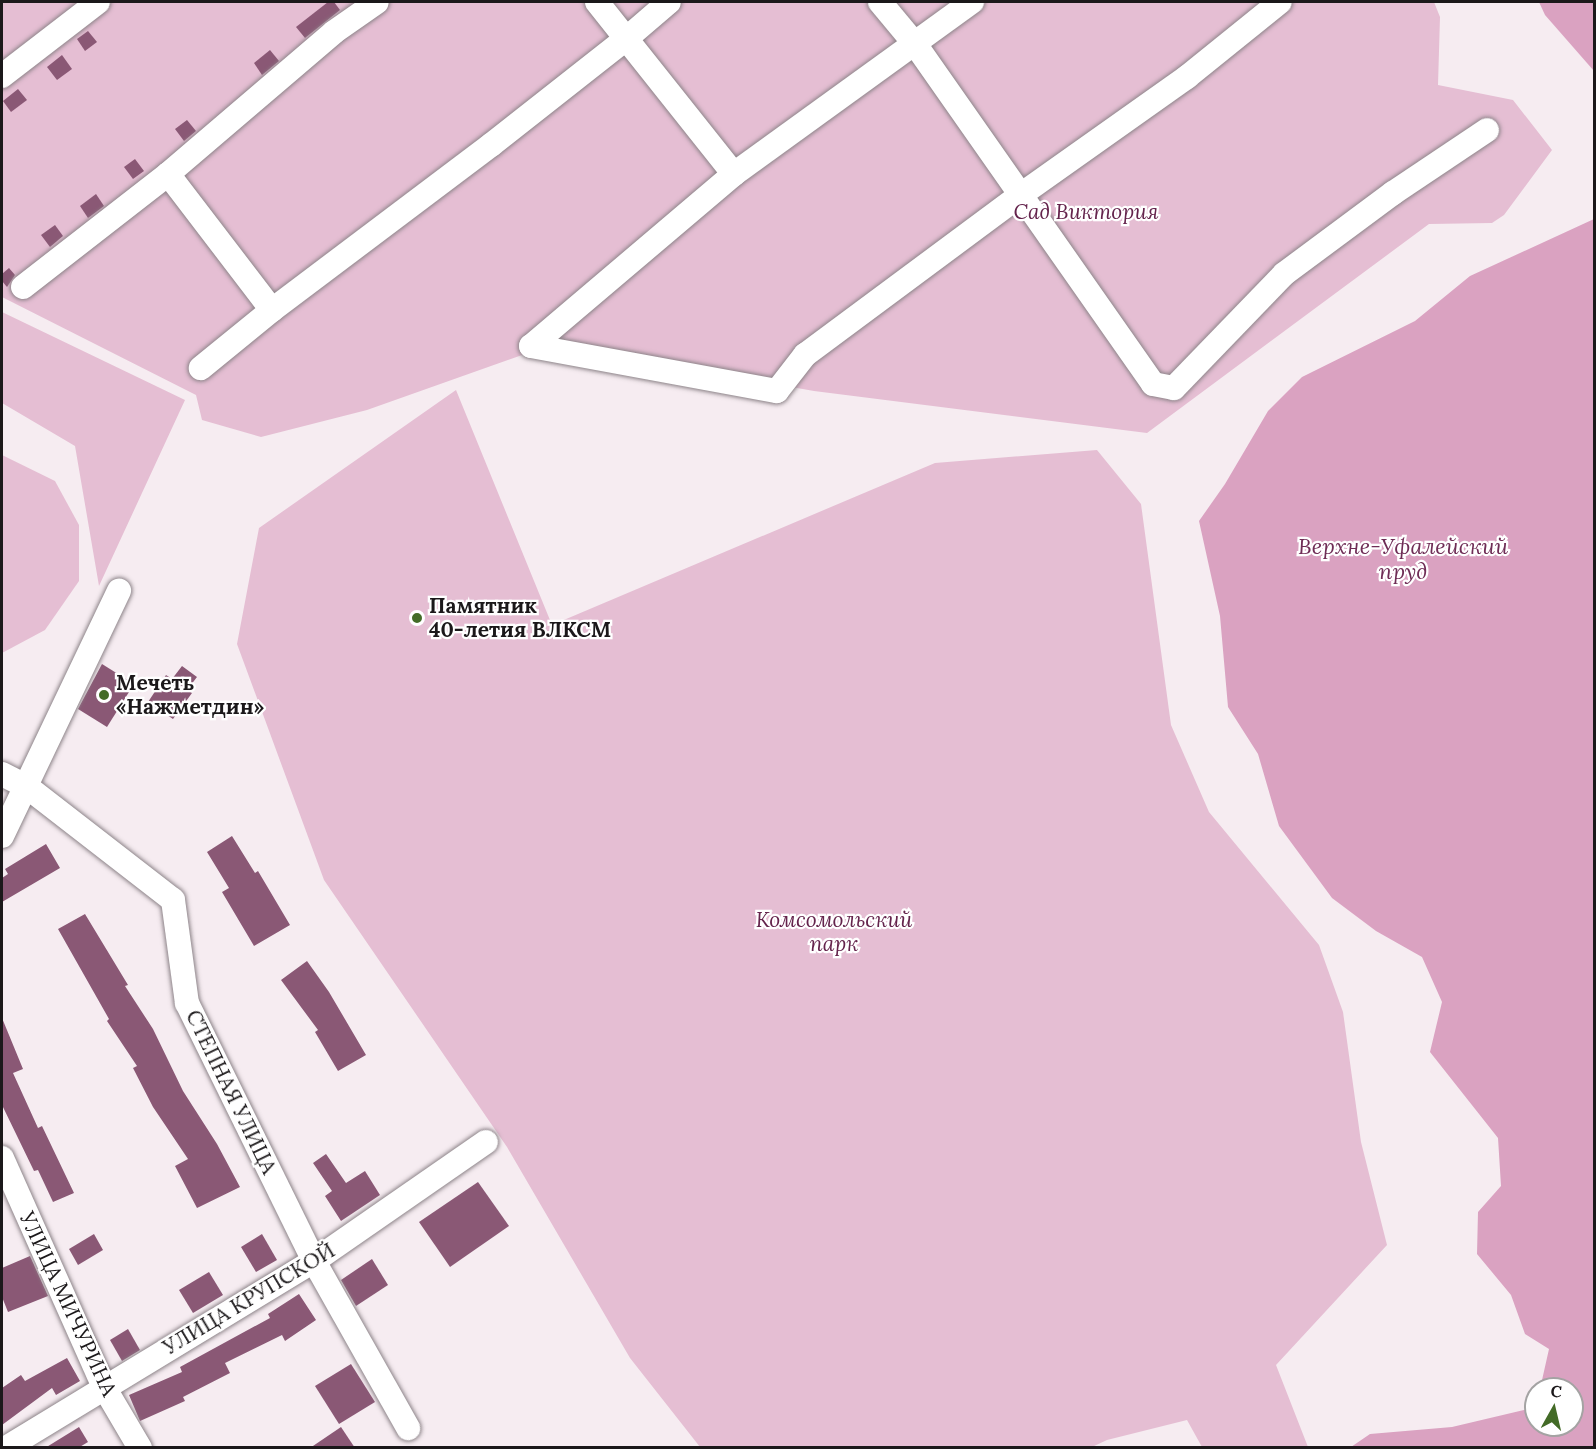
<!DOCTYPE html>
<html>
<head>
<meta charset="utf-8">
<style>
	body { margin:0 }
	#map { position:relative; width:1596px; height:1449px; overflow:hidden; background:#f6ecf1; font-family:Lora,serif }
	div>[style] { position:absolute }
	.green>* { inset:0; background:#e5bed3 }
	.water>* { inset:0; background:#daa2c1 }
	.building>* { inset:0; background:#8a5875 }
	.roads { filter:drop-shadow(0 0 2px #8d8489) drop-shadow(0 0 2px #8d8489) }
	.minor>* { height:24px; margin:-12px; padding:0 12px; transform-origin:12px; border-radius:12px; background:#fff }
	.dots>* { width:16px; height:16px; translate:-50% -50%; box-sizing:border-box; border:3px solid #fff; border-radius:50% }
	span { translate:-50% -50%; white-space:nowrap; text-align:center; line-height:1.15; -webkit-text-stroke:4.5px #fff; paint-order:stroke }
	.park-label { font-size:21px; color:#64234c; font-style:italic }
	.poi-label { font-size:21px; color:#1b181a; font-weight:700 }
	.left { translate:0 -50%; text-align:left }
	.street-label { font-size:21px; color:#1b181a }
	.water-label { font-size:22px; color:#6f2d56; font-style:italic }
	.frame { position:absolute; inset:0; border:3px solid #1b181a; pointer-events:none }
	.north { position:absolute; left:1524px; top:1377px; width:60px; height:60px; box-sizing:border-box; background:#fff; border:2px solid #a4a3a3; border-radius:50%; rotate:8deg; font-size:16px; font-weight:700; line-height:24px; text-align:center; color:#1b181a }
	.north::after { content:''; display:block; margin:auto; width:21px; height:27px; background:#436b27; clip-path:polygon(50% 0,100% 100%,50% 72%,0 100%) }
</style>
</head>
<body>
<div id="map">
	<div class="green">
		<i style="clip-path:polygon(2px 2px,1434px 2px,1440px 17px,1438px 85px,1513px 100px,1552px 150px,1504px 215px,1492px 223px,1429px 224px,1147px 433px,814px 391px,553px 344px,367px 410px,261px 437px,202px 420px,196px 395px,2px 297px)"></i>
		<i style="clip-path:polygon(2px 312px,185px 400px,99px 586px,75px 446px,2px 403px)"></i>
		<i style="clip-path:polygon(456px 390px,552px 625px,935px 463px,1097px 450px,1141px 504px,1171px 725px,1209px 812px,1319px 945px,1343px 1012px,1361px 1142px,1387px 1245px,1276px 1365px,1308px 1447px,1202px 1447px,1187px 1420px,1107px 1440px,1092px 1447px,700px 1447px,630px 1358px,507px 1147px,324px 880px,237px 644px,259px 528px)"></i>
		<i style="clip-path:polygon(2px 455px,55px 481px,79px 525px,79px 581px,45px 630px,2px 653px)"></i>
	</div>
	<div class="water">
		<i style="clip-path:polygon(1539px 2px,1594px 2px,1594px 71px,1545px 15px)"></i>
		<i style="clip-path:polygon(1594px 219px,1594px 1447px,1351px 1447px,1370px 1434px,1452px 1427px,1536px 1407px,1536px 1425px,1572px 1425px,1572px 1389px,1540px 1389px,1549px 1349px,1525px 1334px,1511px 1295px,1477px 1254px,1478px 1212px,1501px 1186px,1498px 1138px,1430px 1052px,1442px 1002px,1422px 957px,1376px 931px,1332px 898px,1279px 826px,1258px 754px,1228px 707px,1220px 616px,1199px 521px,1225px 484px,1268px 411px,1302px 377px,1415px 321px,1470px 276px)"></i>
	</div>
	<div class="building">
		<i style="clip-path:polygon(328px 2px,334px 2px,340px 10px,305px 38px,296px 27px)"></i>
		<i style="clip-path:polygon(88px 31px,97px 42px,85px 51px,77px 39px)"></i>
		<i style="clip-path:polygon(270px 50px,279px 61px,262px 75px,254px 63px)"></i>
		<i style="clip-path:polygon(62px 55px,72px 69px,57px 80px,47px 67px)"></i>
		<i style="clip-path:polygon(18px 89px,27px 100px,11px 112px,3px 101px)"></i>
		<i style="clip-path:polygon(187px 120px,196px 131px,184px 141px,175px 129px)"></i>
		<i style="clip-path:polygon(135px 159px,144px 171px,133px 179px,124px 167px)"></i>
		<i style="clip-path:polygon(96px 194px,104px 206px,88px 218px,80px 206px)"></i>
		<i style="clip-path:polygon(55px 225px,63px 236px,50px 247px,41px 235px)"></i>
		<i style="clip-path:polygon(9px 268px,15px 275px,7px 287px,2px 281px,2px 274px)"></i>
		<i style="clip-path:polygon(102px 664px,134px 684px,107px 727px,78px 709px)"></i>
		<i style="clip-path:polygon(182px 666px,197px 677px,187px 690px,192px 693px,173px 719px,148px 702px,166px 675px,172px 679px)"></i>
		<i style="clip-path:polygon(232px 836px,255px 873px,258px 871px,290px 925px,254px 946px,222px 892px,229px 888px,207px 852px)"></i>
		<i style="clip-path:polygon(46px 844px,60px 868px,2px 902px,2px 878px,8px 874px,5px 869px)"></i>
		<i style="clip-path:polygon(85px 914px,128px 985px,125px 986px,153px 1029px,183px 1091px,217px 1144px,240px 1187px,197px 1208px,175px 1166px,188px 1159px,153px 1107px,133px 1068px,137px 1066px,107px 1021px,109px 1019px,58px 929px)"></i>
		<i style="clip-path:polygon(307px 961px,329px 992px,366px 1055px,338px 1071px,315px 1032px,318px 1030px,281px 980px)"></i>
		<i style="clip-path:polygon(2px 1018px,23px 1069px,13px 1073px,38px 1128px,42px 1126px,74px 1193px,53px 1202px,38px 1170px,34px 1171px,2px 1105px)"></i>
		<i style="clip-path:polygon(326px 1154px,346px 1183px,365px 1171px,380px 1195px,341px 1221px,325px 1196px,332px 1191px,313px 1163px)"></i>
		<i style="clip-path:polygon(478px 1182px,509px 1226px,450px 1267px,419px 1222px)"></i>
		<i style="clip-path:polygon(94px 1234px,103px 1250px,78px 1265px,69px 1249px)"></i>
		<i style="clip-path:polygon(262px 1234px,277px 1260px,256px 1272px,241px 1247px)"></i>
		<i style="clip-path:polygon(30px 1256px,48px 1296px,8px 1312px,2px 1297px,2px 1268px)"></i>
		<i style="clip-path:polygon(372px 1259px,388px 1285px,356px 1306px,341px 1280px)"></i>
		<i style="clip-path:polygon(209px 1272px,223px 1295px,193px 1313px,179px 1290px)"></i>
		<i style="clip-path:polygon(299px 1294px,316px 1320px,285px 1341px,282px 1335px,225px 1363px,230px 1373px,183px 1397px,185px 1401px,140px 1421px,129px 1395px,182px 1372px,180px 1367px,270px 1318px,268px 1314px)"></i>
		<i style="clip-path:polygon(128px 1329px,140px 1350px,122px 1361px,110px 1340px)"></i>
		<i style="clip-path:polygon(67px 1358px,80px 1381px,56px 1395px,52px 1388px,2px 1425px,2px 1388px,21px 1375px,25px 1381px)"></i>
		<i style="clip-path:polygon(351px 1364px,375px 1402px,339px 1424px,315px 1386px)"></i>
		<i style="clip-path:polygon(79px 1427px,88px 1442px,78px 1448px,45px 1448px)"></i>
		<i style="clip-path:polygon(341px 1427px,355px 1448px,310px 1448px)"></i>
	</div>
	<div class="roads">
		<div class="minor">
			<i style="left:597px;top:2px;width:220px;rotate:51.5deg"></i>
			<i style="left:734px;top:174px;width:266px;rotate:139.7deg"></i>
			<i style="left:531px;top:346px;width:250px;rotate:10.4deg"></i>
			<i style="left:777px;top:391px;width:46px;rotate:-52.1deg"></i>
			<i style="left:805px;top:355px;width:267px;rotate:-36.6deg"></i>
			<i style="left:1019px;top:196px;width:206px;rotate:-35.3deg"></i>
			<i style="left:1187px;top:77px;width:119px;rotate:-38.9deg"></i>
			<i style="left:880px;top:2px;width:55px;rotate:50.2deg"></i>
			<i style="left:915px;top:44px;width:415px;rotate:55deg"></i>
			<i style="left:1153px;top:384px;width:21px;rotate:11deg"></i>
			<i style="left:1174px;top:388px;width:158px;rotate:-46deg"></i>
			<i style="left:1284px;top:274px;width:136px;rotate:-36.6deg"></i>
			<i style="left:1393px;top:193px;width:113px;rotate:-33.8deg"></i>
			<i style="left:2px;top:76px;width:121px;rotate:-37.6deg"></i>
			<i style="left:168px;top:174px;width:171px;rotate:52.6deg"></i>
			<i style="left:272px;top:310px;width:92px;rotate:140.8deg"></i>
			<i style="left:734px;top:174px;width:294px;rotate:-35.9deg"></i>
			<i style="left:23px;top:287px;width:184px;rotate:-37.9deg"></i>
			<i style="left:168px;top:174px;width:218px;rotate:-40.5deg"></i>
			<i style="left:334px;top:32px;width:52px;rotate:-34.9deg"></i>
			<i style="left:272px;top:310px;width:274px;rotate:-37deg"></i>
			<i style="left:491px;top:145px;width:173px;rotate:-38.2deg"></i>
			<i style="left:627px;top:38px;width:55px;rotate:-40.6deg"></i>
			<i style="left:2px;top:774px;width:27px;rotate:27deg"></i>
			<i style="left:26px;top:786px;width:186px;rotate:37.8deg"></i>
			<i style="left:173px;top:900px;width:104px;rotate:82.3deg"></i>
			<i style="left:187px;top:1003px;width:288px;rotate:63.8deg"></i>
			<i style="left:314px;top:1261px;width:192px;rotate:60.6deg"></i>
			<i style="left:2px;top:836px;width:272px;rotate:-64.5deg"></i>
			<i style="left:2px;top:1158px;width:251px;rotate:66deg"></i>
			<i style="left:104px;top:1387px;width:71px;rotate:59.5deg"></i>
			<i style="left:6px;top:1448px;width:360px;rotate:-31.3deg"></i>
			<i style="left:314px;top:1261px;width:209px;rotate:-34.7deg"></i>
		</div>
	</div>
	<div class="dots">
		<i style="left:417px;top:618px;background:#436b27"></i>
		<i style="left:104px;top:695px;background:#436b27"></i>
	</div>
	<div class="park-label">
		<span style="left:1086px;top:212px">Сад Виктория</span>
		<span style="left:834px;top:932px">Комсомольский<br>парк</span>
	</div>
	<div class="poi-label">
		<span class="left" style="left:429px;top:618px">Памятник<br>40-летия ВЛКСМ</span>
		<span class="left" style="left:116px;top:695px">Мечеть<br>«Нажметдин»</span>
	</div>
	<div class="street-label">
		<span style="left:231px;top:1092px;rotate:64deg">СТЕПНАЯ УЛИЦА</span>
		<span style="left:249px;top:1299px;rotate:-31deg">УЛИЦА КРУПСКОЙ</span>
		<span style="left:68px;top:1304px;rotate:65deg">УЛИЦА МИЧУРИНА</span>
	</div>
	<div class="water-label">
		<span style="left:1403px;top:559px">Верхне-Уфалейский<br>пруд</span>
	</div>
	<div class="frame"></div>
	<div class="north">С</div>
</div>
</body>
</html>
